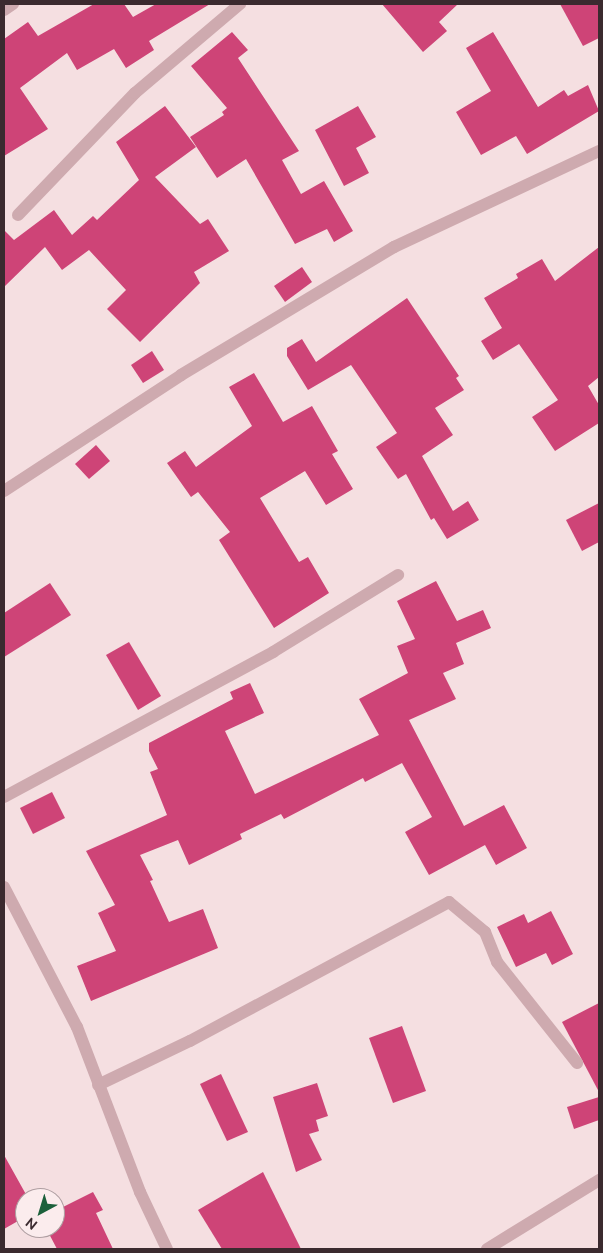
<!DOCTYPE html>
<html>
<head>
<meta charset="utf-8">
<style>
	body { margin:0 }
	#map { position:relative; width:603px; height:1253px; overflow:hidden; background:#f5dfe1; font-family:Ubuntu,sans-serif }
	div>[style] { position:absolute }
	.building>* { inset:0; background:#ce4477 }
	.street>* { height:12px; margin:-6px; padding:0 6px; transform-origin:6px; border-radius:6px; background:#ceaaaf }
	span { translate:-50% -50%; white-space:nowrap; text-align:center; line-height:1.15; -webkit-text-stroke:4px #fbeced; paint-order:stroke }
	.frame { position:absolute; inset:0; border:5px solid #3b2a2f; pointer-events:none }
	.north { position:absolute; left:15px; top:1188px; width:50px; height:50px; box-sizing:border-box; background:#fbeced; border:1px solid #ae9ea1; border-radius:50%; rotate:219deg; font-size:14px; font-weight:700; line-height:20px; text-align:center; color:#3b2a2f }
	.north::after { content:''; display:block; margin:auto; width:18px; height:22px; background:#1c603b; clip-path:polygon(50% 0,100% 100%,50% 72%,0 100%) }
</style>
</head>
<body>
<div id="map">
	<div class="building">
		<i style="clip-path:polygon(94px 4px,124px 4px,133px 17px,156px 4px,210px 4px,149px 41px,154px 50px,126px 68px,114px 49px,77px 70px,67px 53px,20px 88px,48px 129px,4px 156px,4px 39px,28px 22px,38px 36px)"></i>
		<i style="clip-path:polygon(382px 4px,458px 4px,439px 22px,447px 31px,423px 52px)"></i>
		<i style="clip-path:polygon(560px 4px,599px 4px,599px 38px,583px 46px)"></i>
		<i style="clip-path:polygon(232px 32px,248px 50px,238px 58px,299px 151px,282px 160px,301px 194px,324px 181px,353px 231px,334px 242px,327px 229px,295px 244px,246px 159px,217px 178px,190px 137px,224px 115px,222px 112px,227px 108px,191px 66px)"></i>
		<i style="clip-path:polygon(493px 32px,538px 107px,564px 90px,568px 96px,588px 85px,599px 111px,527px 154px,516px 136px,481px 155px,456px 112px,491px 91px,466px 48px)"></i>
		<i style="clip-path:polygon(165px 106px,196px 147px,155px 177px,200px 224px,208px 219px,229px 251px,194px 272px,200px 283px,140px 342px,107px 309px,126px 290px,89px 250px,62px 270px,45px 247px,4px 287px,4px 230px,14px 240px,54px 210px,72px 235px,93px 216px,97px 220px,139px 180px,116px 142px)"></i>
		<i style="clip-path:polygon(358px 106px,376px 137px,356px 148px,369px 173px,344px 186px,315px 130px)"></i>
		<i style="clip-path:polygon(599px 247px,599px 377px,588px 386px,599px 405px,599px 423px,555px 451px,532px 417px,558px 400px,519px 344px,493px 360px,481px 341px,502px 328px,484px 298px,518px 278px,516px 274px,542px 259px,555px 281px)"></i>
		<i style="clip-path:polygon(302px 267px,312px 282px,285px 302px,274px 286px)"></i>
		<i style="clip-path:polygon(407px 298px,459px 376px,456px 378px,464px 390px,435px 408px,453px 435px,422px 456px,453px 511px,468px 501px,479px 520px,447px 539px,434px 518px,431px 520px,406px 474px,398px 479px,376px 447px,397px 433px,351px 365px,308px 390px,287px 356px,287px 348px,302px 339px,316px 362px)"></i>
		<i style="clip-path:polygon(152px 351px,164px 370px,143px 383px,131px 365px)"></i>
		<i style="clip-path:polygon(254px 373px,283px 422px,312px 406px,338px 451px,332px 454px,353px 489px,326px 505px,305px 471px,260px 498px,299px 562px,308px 557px,329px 593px,274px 628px,219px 540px,230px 532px,198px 492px,191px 497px,167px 463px,185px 451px,196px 467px,252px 426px,229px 387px)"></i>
		<i style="clip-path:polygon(96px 445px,110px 461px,89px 479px,75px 464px)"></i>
		<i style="clip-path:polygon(599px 503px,599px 542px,582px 551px,566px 520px)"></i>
		<i style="clip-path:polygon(436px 581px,457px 621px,483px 610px,491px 628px,456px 643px,464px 664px,443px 673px,456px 699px,409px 720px,464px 826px,504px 805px,527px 848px,496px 865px,485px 845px,429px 875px,405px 832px,432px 817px,402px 763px,365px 782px,363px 778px,284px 819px,281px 814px,240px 834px,242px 839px,189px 865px,178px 840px,140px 855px,153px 880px,150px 881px,169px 922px,203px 909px,218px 948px,91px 1001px,77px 966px,116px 951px,98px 913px,115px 905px,86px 851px,167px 815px,150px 772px,158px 769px,149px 751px,149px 743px,233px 699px,230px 692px,250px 683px,264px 713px,225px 731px,255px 794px,379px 735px,359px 699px,408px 673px,397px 646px,415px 639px,397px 601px)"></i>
		<i style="clip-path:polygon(50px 583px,71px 615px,4px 657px,4px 613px)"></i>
		<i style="clip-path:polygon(129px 642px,161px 696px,138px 710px,106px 655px)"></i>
		<i style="clip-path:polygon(52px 792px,65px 818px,33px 834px,20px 808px)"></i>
		<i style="clip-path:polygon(551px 911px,573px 954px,552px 965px,546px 953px,516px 967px,497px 927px,524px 914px,528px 923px)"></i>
		<i style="clip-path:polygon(599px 1003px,599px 1092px,562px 1022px)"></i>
		<i style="clip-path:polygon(402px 1026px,426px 1091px,393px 1103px,369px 1038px)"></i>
		<i style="clip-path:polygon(221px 1074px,248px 1132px,227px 1141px,200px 1084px)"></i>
		<i style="clip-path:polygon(317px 1083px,328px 1116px,316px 1120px,319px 1131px,309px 1134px,322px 1160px,296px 1172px,273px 1097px)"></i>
		<i style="clip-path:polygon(599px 1097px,599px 1120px,574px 1129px,567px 1107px)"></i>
		<i style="clip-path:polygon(4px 1155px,28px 1198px,25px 1198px,25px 1217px,4px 1229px)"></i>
		<i style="clip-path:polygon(263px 1172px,301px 1249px,222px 1249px,198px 1210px)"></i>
		<i style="clip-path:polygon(93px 1192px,103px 1210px,96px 1213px,113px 1249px,57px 1249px,46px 1228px,55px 1228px,55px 1211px)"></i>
	</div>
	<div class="street">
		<i style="left:4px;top:10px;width:11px;rotate:-34deg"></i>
		<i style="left:18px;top:215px;width:169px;rotate:-46.2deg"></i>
		<i style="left:135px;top:93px;width:138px;rotate:-40.3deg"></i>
		<i style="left:4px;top:491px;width:212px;rotate:-33.2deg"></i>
		<i style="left:181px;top:375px;width:249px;rotate:-31deg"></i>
		<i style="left:394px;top:247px;width:226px;rotate:-25.1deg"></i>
		<i style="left:4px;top:797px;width:306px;rotate:-28.3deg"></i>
		<i style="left:273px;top:652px;width:147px;rotate:-31.6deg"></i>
		<i style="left:4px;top:887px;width:158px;rotate:62.5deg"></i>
		<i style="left:77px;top:1027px;width:177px;rotate:69.1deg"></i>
		<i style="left:140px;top:1192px;width:63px;rotate:64.7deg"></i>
		<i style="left:98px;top:1085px;width:102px;rotate:-25.6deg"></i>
		<i style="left:190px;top:1041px;width:294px;rotate:-28.2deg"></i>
		<i style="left:449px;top:902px;width:47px;rotate:39.8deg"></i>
		<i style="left:485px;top:932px;width:32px;rotate:68deg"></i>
		<i style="left:497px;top:962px;width:129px;rotate:51.6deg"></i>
		<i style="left:487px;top:1249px;width:132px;rotate:-31.6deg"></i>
	</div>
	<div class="frame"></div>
	<div class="north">N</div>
</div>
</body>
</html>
